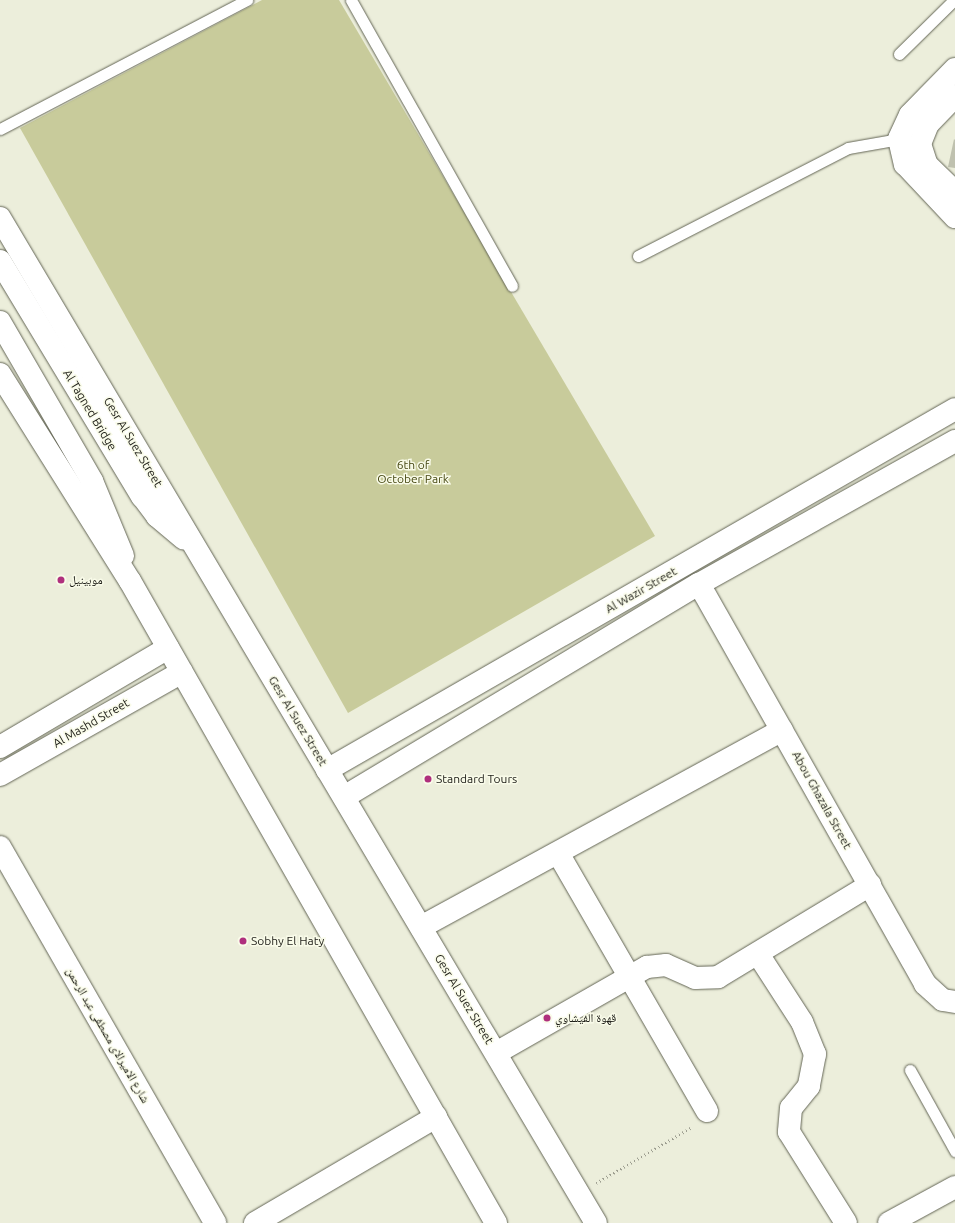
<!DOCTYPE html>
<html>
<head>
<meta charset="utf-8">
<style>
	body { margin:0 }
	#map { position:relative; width:955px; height:1223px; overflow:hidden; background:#eceedb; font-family:Ubuntu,"Noto Naskh Arabic",sans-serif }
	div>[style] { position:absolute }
	.green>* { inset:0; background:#c8cb9b }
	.building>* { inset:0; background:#bfc1af }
	.path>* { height:2.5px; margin-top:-1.25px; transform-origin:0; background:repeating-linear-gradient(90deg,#9e9f91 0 1px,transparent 0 4px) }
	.roads { filter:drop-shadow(0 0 1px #636555) drop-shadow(0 0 1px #636555) }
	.lane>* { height:11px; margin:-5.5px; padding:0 5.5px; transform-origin:5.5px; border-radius:5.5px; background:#fff }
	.street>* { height:22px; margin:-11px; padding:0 11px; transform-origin:11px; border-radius:11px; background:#fff }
	.primary>* { height:22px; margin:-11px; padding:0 11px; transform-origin:11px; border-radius:11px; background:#fff }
	.dots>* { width:11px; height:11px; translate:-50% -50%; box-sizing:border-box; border:2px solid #f9fbe9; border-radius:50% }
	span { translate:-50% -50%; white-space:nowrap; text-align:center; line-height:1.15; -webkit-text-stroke:3px #f9fbe9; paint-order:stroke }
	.street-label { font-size:12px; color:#1c1c16 }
	.park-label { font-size:12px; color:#464812 }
	.poi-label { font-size:12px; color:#1c1c16 }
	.left { translate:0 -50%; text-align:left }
</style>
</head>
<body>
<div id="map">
	<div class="green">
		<i style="clip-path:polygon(262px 0,339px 0,655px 536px,348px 713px,20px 128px)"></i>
	</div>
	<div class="building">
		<i style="clip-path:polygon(954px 139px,955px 140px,955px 168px,948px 167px)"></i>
	</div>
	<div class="path">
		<i style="left:596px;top:1183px;width:111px;rotate:-30.3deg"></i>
	</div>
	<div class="roads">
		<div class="lane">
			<i style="left:351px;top:0;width:328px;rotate:60.6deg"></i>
			<i style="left:899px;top:54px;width:77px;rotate:-44.5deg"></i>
			<i style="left:0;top:129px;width:279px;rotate:-27.6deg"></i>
			<i style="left:638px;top:256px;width:236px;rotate:-27.2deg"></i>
			<i style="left:848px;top:148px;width:52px;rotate:-10deg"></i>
			<i style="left:910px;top:1070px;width:93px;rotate:60.9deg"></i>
		</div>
		<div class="street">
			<i style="left:955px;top:69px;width:64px;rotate:134.4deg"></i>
			<i style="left:910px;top:115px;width:26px;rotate:115deg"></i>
			<i style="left:899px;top:139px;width:26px;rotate:77deg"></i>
			<i style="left:905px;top:164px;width:73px;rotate:46.7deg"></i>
			<i style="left:955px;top:96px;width:39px;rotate:134deg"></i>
			<i style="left:928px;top:124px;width:22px;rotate:112deg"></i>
			<i style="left:920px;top:144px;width:22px;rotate:72deg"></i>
			<i style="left:927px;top:165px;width:39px;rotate:44deg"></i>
			<i style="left:699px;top:584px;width:459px;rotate:60.5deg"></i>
			<i style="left:925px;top:984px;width:24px;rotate:42deg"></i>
			<i style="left:943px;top:1000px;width:12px;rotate:9deg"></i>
			<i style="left:0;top:747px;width:195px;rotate:-30.5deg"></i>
			<i style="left:327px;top:770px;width:724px;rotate:-29.89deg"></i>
			<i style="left:0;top:775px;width:209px;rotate:-29.5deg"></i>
			<i style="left:344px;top:797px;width:414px;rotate:-31deg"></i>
			<i style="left:699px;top:584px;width:293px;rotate:-29.2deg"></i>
			<i style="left:0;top:847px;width:433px;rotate:60.2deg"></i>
			<i style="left:558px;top:853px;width:298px;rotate:60deg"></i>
			<i style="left:421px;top:927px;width:411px;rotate:-28.6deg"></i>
			<i style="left:758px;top:954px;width:81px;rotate:57.1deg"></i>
			<i style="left:802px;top:1022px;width:35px;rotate:68deg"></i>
			<i style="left:815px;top:1054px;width:33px;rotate:101deg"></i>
			<i style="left:809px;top:1086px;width:28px;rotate:129deg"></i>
			<i style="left:791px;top:1108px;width:24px;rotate:95deg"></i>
			<i style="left:789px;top:1132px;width:107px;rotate:57.9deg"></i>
			<i style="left:496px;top:1053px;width:174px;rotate:-29.7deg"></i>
			<i style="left:647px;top:967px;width:19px;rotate:-6deg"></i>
			<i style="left:666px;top:965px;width:32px;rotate:24deg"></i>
			<i style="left:695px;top:978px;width:23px;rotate:-2deg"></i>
			<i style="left:718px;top:977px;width:178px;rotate:-31.2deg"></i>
			<i style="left:255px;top:1223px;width:210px;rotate:-30.4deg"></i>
			<i style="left:889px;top:1223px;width:75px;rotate:-28.6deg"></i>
		</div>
		<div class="primary">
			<i style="left:0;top:218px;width:1168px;rotate:59.33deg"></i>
			<i style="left:0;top:261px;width:275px;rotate:58.9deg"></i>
			<i style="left:142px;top:496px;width:25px;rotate:53deg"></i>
			<i style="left:157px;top:516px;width:35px;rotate:40deg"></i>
			<i style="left:0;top:322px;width:184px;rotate:59.9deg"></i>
			<i style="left:92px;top:481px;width:81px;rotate:67.5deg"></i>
			<i style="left:0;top:374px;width:244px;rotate:57.9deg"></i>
			<i style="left:130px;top:581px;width:739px;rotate:60.31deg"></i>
		</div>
	</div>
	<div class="dots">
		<i style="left:61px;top:580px;background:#af2f7d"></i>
		<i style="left:428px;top:779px;background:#af2f7d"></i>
		<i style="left:243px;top:941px;background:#af2f7d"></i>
		<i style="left:547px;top:1018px;background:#af2f7d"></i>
	</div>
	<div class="street-label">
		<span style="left:90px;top:410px;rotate:59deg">Al Tagned Bridge</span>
		<span style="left:133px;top:442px;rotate:59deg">Gesr Al Suez Street</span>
		<span style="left:641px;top:590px;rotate:-30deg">Al Wazir Street</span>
		<span style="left:298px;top:721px;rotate:59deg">Gesr Al Suez Street</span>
		<span style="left:91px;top:723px;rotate:-30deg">Al Mashd Street</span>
		<span style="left:822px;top:800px;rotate:61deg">Abou Ghazala Street</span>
		<span style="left:464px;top:999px;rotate:59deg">Gesr Al Suez Street</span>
		<span style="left:108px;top:1035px;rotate:60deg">شارع الاميرالاى مصطفى عبد الرحمن</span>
	</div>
	<div class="park-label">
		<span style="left:413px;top:472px">6th of<br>October Park</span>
	</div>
	<div class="poi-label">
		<span class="left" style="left:69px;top:580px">موبينيل</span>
		<span class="left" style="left:436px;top:779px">Standard Tours</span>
		<span class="left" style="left:251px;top:941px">Sobhy El Haty</span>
		<span class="left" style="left:555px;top:1018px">قهوة الفيشاوي</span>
	</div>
</div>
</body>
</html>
